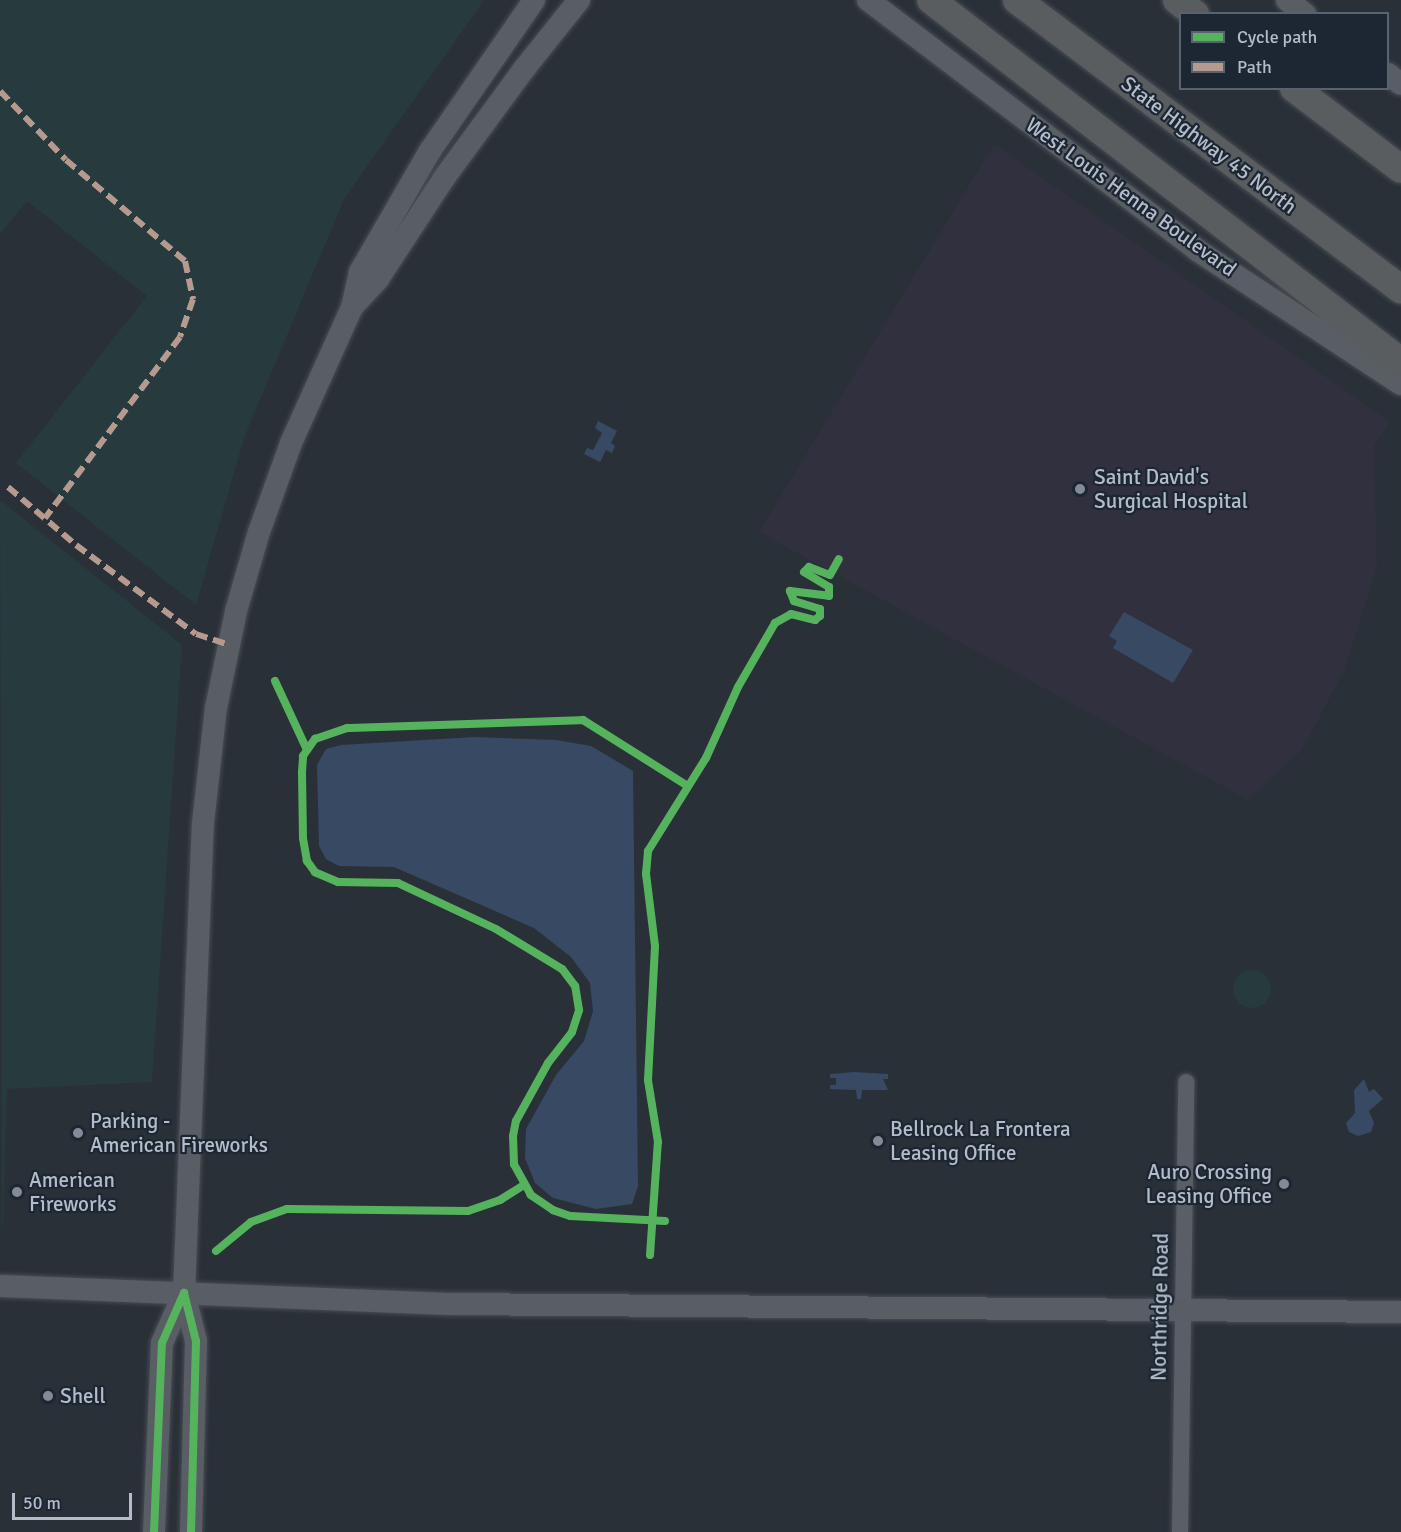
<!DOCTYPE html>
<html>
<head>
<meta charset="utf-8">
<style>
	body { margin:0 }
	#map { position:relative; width:1401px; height:1532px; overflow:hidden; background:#2a3038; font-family:Signika,sans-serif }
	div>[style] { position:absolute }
	.medical>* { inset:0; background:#31303e }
	.green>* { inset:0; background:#273a3e }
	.round { border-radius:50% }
	.water>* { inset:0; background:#384963 }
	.roads { filter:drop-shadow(0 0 2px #484c53) drop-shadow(0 0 2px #484c53) }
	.street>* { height:16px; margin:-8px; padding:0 8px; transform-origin:8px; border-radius:8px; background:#5a5e66 }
	.secondary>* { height:22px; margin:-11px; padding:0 11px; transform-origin:11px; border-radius:11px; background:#595d64 }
	.highway>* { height:28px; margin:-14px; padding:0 14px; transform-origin:14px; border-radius:14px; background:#5a5d60 }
	.quiet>* { height:6px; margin-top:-3px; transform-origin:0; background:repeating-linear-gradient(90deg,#b69a8f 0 12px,transparent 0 18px) }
	.cycleway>* { height:8px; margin:-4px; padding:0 4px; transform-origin:4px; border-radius:4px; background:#56b35d }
	.dots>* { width:16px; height:16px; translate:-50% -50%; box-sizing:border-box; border:3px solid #1d2633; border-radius:50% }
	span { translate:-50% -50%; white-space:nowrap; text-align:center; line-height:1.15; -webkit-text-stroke:4.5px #1d2633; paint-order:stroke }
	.street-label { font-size:21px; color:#b4bcc9 }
	.poi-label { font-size:21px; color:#b4bcc9 }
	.left { translate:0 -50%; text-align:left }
	.right { translate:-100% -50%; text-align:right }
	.legend { position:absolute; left:1179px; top:12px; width:210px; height:78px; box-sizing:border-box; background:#1d2633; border:2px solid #59626f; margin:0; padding:8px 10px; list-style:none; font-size:18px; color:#b4bcc9 }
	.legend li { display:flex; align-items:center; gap:12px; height:30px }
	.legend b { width:30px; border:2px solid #59626f }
	.scale { position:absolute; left:12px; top:1493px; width:120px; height:27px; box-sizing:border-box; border:3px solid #b4bcc9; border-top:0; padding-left:8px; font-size:18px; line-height:21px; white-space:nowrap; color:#b4bcc9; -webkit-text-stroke:4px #1d2633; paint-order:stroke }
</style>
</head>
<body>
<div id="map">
	<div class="medical">
		<i style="clip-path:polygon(994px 144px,1390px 422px,1374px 446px,1377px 567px,1344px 671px,1302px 750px,1248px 800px,759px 532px)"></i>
	</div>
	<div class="green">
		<i style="clip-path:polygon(0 0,484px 0,344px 199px,244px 438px,196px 605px,16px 463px,147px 296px,27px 201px,0 234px)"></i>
		<i style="clip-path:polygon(0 500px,182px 645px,152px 1082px,7px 1089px,2px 1248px)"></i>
		<i class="round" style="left:1233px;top:970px;width:38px;height:38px"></i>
	</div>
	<div class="water">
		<i style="clip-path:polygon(598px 421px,617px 431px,611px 443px,615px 446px,612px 453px,606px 450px,600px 462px,584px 454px,587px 448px,593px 450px,602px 433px,595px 428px)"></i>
		<i style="clip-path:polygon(1124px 612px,1193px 650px,1173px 683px,1113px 648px,1117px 641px,1109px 636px)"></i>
		<i style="clip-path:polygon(474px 737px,556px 740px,591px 746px,633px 771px,638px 1186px,632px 1204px,596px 1209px,553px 1198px,535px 1183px,525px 1158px,526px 1129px,556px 1075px,584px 1041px,593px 1011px,590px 983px,571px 957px,534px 928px,394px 867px,339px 866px,326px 859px,319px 846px,317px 765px,326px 749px,341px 745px)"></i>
		<i style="clip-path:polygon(854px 1072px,888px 1074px,888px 1079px,883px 1079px,888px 1090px,862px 1090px,861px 1099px,857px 1099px,856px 1090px,830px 1089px,830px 1085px,836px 1085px,836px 1078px,830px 1078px,830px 1074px)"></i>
		<i style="clip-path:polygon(1364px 1079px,1369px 1092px,1374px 1089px,1383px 1099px,1369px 1111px,1374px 1123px,1371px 1132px,1358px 1136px,1349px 1132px,1346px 1123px,1355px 1113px,1354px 1090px)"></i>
	</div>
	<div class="roads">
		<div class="street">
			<i style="left:1180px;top:1532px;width:450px;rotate:-89.2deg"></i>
		</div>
		<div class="secondary">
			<i style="left:868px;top:0;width:413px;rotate:37.2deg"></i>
			<i style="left:1197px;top:250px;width:244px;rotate:33.3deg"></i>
			<i style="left:1287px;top:0;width:23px;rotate:38deg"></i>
			<i style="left:1388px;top:74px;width:16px;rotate:38deg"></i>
			<i style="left:353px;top:306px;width:37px;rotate:-47deg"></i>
			<i style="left:378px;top:279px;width:121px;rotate:-56.8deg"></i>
			<i style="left:444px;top:178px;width:135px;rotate:-53.7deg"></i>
			<i style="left:524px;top:69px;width:88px;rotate:-51.4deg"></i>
			<i style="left:0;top:1286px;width:450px;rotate:2.3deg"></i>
			<i style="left:450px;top:1304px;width:951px;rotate:0.48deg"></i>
			<i style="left:154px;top:1532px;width:189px;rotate:-87.6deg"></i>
			<i style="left:162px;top:1343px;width:55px;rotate:-66.3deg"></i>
			<i style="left:191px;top:1532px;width:191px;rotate:-88.5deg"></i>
			<i style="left:196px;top:1341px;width:49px;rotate:-104deg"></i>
			<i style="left:184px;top:1293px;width:470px;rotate:-87.7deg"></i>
			<i style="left:203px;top:823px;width:116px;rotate:-83.6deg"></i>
			<i style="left:216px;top:708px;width:99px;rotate:-78.3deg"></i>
			<i style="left:236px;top:611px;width:82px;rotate:-73.8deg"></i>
			<i style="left:259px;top:532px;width:95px;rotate:-70.2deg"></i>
			<i style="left:291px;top:443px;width:149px;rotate:-65.8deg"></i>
			<i style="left:352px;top:307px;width:36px;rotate:-77deg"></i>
			<i style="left:360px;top:272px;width:140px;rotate:-60deg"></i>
			<i style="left:430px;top:151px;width:183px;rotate:-55.4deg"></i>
		</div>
		<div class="highway">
			<i style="left:931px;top:0;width:593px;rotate:37.6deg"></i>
			<i style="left:1017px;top:0;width:481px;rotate:37deg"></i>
			<i style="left:1177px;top:0;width:23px;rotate:38deg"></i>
			<i style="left:1294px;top:88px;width:134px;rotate:37.1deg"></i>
		</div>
	</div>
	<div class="quiet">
		<i style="left:0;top:91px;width:95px;rotate:46.3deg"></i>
		<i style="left:66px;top:160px;width:156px;rotate:40.3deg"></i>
		<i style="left:185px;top:261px;width:39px;rotate:78deg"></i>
		<i style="left:193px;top:299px;width:40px;rotate:108.9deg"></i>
		<i style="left:180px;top:337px;width:226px;rotate:126.7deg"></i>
		<i style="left:8px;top:487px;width:89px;rotate:40.5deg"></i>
		<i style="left:76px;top:545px;width:149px;rotate:36.6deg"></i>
		<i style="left:196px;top:634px;width:35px;rotate:18deg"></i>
	</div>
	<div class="cycleway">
		<i style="left:275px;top:681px;width:76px;rotate:65.1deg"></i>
		<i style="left:665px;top:1221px;width:95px;rotate:-177deg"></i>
		<i style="left:570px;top:1216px;width:18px;rotate:-161deg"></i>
		<i style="left:553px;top:1210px;width:27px;rotate:-146deg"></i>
		<i style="left:531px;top:1195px;width:35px;rotate:-119deg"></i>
		<i style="left:514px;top:1164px;width:28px;rotate:-92deg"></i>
		<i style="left:513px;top:1136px;width:15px;rotate:-79deg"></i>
		<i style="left:516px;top:1121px;width:66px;rotate:-61.1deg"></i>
		<i style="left:548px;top:1063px;width:39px;rotate:-52deg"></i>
		<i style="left:572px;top:1032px;width:23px;rotate:-72deg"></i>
		<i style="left:579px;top:1010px;width:24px;rotate:-99deg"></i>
		<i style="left:575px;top:986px;width:21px;rotate:-127deg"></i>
		<i style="left:562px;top:969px;width:77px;rotate:-148.8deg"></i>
		<i style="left:496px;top:929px;width:108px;rotate:-154.9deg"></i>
		<i style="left:398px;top:883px;width:60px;rotate:-179deg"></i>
		<i style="left:338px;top:882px;width:25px;rotate:-157deg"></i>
		<i style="left:315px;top:872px;width:14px;rotate:-126deg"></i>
		<i style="left:307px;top:861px;width:23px;rotate:-100deg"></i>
		<i style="left:303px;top:838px;width:66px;rotate:-90.9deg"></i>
		<i style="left:302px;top:772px;width:16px;rotate:-86deg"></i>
		<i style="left:303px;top:756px;width:21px;rotate:-55deg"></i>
		<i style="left:315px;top:739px;width:34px;rotate:-19deg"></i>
		<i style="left:347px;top:728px;width:236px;rotate:-1.9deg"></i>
		<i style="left:583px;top:720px;width:124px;rotate:32.2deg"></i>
		<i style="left:216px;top:1251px;width:45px;rotate:-39.6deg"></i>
		<i style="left:251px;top:1222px;width:38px;rotate:-20deg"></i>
		<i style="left:287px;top:1209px;width:181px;rotate:0.6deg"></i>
		<i style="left:468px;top:1211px;width:34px;rotate:-19deg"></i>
		<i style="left:500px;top:1200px;width:28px;rotate:-32deg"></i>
		<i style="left:650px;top:1255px;width:113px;rotate:-86deg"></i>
		<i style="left:658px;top:1142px;width:63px;rotate:-99.2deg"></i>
		<i style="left:648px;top:1080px;width:134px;rotate:-87deg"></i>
		<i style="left:655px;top:946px;width:73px;rotate:-97.1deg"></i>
		<i style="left:646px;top:874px;width:23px;rotate:-85deg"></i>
		<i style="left:648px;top:851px;width:110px;rotate:-58.1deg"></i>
		<i style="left:706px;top:758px;width:78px;rotate:-65.7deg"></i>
		<i style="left:738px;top:687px;width:74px;rotate:-60deg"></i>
		<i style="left:775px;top:623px;width:18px;rotate:-29deg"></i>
		<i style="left:791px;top:614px;width:25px;rotate:14deg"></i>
		<i style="left:815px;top:620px;width:6px;rotate:-39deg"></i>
		<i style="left:820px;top:616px;width:7px;rotate:-90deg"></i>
		<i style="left:820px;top:609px;width:27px;rotate:-163deg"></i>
		<i style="left:794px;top:601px;width:11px;rotate:-112deg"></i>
		<i style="left:790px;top:591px;width:39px;rotate:7deg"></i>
		<i style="left:829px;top:596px;width:9px;rotate:-90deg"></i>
		<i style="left:829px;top:587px;width:29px;rotate:-149deg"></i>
		<i style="left:804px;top:572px;width:7px;rotate:-45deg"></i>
		<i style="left:809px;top:567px;width:22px;rotate:21deg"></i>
		<i style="left:830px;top:575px;width:18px;rotate:-61deg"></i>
		<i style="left:184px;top:1293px;width:49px;rotate:76deg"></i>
		<i style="left:196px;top:1341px;width:191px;rotate:91.5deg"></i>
		<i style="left:154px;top:1532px;width:189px;rotate:-87.6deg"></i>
		<i style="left:162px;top:1343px;width:55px;rotate:-66.3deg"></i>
	</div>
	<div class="dots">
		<i style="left:1080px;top:489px;background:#848b96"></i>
		<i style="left:78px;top:1133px;background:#848b96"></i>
		<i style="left:878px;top:1141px;background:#848b96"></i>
		<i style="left:1284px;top:1184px;background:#848b96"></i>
		<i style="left:17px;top:1192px;background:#848b96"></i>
		<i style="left:48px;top:1396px;background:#848b96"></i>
	</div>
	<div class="street-label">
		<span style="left:1209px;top:145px;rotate:37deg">State Highway 45 North</span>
		<span style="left:1131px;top:197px;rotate:36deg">West Louis Henna Boulevard</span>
		<span style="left:1160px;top:1307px;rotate:-89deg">Northridge Road</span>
	</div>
	<div class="poi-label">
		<span class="left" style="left:1094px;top:489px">Saint David's<br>Surgical Hospital</span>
		<span class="left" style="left:90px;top:1133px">Parking -<br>American Fireworks</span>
		<span class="left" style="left:890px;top:1141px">Bellrock La Frontera<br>Leasing Office</span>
		<span class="right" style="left:1272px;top:1184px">Auro Crossing<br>Leasing Office</span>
		<span class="left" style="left:29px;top:1192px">American<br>Fireworks</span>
		<span class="left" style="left:60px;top:1396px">Shell</span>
	</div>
	<ul class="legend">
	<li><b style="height:8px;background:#56b35d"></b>Cycle path</li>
	<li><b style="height:8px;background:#b69a8f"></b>Path</li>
	</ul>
	<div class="scale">50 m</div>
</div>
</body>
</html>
